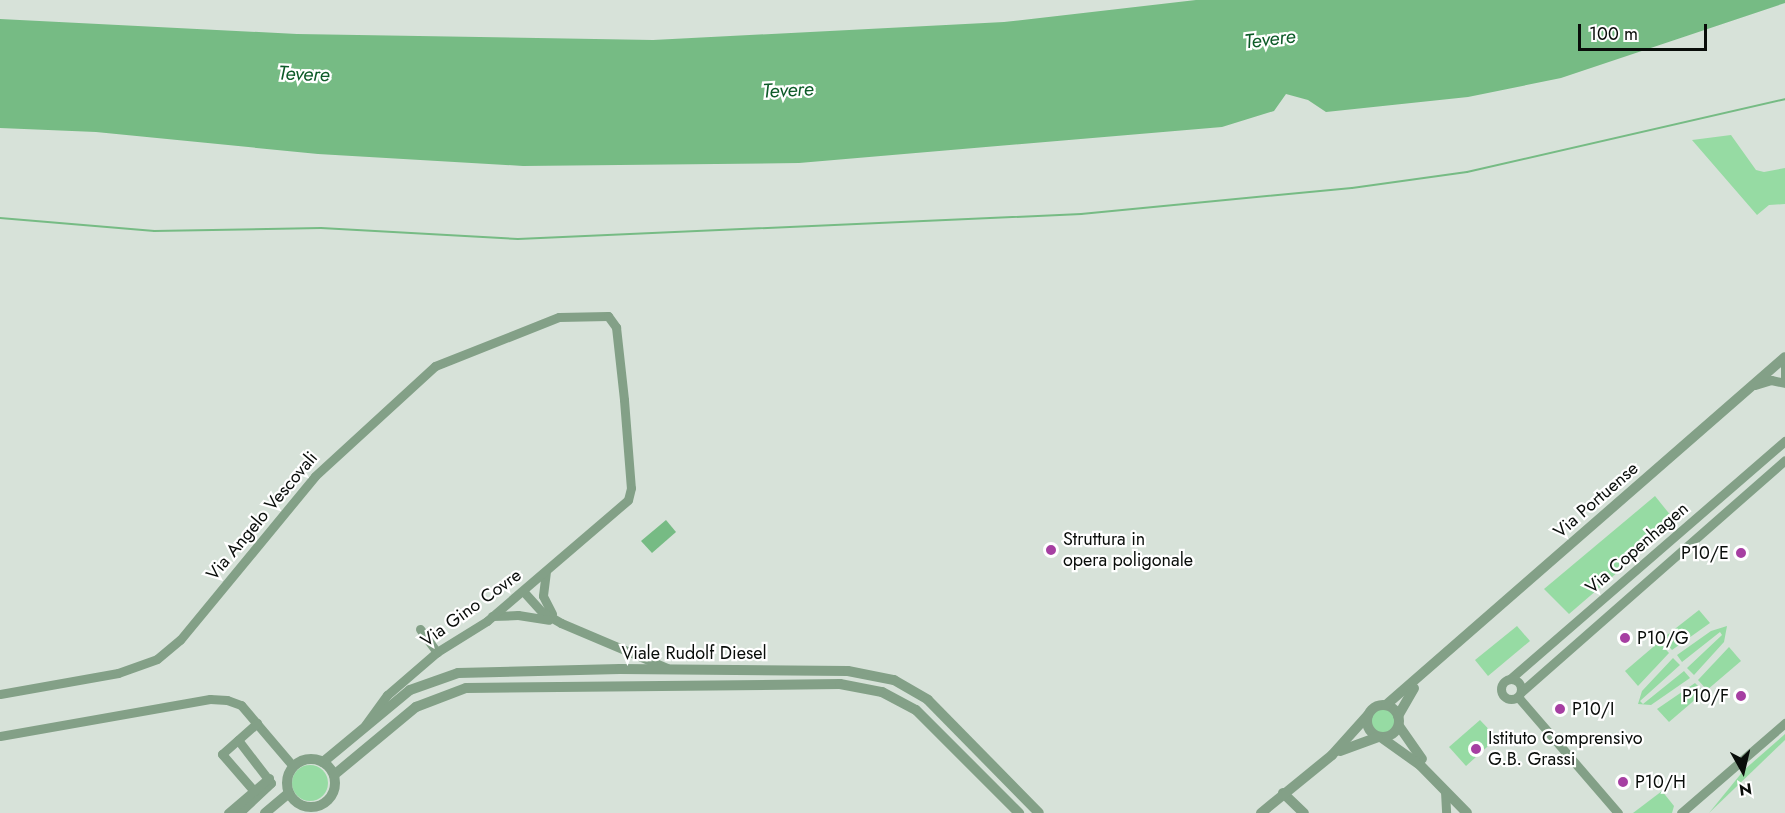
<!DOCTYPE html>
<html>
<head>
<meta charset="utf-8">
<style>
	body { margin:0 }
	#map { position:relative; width:1785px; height:813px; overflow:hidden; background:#d7e2d9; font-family:Jost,sans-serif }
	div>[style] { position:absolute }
	.green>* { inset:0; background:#96dba3 }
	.round { border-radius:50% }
	.water>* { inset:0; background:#76bb84 }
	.stream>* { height:2px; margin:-1px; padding:0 1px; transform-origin:1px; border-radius:1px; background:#76bb84 }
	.minor>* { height:9px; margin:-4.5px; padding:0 4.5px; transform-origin:4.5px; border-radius:4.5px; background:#83a087 }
	.minor>.ring { margin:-4.5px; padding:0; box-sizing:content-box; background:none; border:9px solid #83a087; border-radius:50% }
	.tertiary>* { height:10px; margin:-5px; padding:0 5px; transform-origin:5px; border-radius:5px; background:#83a087 }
	.tertiary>.ring { margin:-5px; padding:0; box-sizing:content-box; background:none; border:10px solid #83a087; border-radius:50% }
	.dots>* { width:16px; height:16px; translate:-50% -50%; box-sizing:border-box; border:3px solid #fff; border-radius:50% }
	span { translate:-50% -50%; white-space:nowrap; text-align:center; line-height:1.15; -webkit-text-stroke:4.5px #fff; paint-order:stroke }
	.street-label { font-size:18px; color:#090d0a }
	.poi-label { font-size:18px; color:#090d0a }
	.left { translate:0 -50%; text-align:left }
	.right { translate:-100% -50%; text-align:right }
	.water-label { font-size:20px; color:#0d5b28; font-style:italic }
	.north { position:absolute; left:1713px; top:741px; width:60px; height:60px; -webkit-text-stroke:4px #fff; paint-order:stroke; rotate:172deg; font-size:16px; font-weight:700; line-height:24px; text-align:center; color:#090d0a }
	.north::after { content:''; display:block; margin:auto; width:21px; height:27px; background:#090d0a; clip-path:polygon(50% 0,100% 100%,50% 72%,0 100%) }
	.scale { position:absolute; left:1578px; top:24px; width:129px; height:27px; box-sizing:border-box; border:3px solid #090d0a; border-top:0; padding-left:8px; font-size:18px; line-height:21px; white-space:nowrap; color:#090d0a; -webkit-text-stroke:4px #fff; paint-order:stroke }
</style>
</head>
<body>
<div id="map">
	<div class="green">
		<i style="clip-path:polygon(1731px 135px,1756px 170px,1764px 172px,1785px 168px,1785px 204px,1769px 205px,1757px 215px,1692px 140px)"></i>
		<i style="clip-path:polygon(1655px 496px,1676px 522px,1569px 614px,1544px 589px)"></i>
		<i style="clip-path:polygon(1699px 610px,1710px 623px,1672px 650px,1662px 639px)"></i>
		<i style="clip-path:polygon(1517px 626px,1530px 641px,1488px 676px,1475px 660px)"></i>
		<i style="clip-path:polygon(1727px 626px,1724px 642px,1694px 675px,1687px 668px,1722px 635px,1720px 632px,1682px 662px,1677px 655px,1711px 631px)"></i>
		<i style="clip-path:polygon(1659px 642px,1669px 653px,1638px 686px,1625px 671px)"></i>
		<i style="clip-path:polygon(1729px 647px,1741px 661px,1707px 690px,1698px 680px)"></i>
		<i style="clip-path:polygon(1673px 658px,1680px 665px,1640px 701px,1643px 704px,1684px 671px,1690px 678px,1651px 705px,1638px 704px,1642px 691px)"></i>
		<i style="clip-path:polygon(1695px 683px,1704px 692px,1669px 722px,1657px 709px)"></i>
		<i class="round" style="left:1371px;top:709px;width:24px;height:24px"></i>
		<i style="clip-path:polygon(1480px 720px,1497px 738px,1466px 766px,1449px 747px)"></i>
		<i style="clip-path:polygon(1785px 734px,1785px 740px,1709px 813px,1744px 770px)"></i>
		<i class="round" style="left:292px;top:765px;width:36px;height:36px"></i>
		<i style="clip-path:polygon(1662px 791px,1674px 806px,1672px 813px,1633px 813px)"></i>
	</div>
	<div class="water">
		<i style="clip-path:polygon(1196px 0,1785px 0,1785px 3px,1561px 78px,1468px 97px,1326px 112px,1308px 100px,1286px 94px,1274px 111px,1222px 127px,799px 163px,523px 166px,318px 154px,96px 132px,0 128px,0 19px,297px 34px,653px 40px,1004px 22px)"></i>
		<i style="clip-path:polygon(666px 520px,676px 532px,652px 553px,641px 541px)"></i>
	</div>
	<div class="stream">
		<i style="left:0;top:218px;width:155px;rotate:4.8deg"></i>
		<i style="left:154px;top:231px;width:167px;rotate:-1deg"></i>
		<i style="left:321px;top:228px;width:197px;rotate:3.2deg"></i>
		<i style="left:518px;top:239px;width:564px;rotate:-2.54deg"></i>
		<i style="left:1081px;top:214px;width:272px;rotate:-5.5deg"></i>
		<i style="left:1352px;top:188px;width:116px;rotate:-7.9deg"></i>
		<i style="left:1467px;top:172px;width:326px;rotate:-12.9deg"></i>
	</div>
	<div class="minor">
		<i style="left:1785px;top:364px;width:16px;rotate:90deg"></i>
		<i style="left:1755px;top:385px;width:17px;rotate:-17deg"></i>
		<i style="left:1771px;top:380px;width:14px;rotate:12deg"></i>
		<i style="left:546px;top:571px;width:25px;rotate:97deg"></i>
		<i style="left:543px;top:596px;width:20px;rotate:63deg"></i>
		<i style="left:523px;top:591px;width:28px;rotate:48deg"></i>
		<i style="left:542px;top:612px;width:22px;rotate:30deg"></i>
		<i style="left:561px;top:623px;width:115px;rotate:23deg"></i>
		<i style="left:492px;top:616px;width:26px;rotate:-2deg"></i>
		<i style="left:518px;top:615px;width:31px;rotate:9deg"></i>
		<i style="left:420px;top:629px;width:29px;rotate:54deg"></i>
		<i style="left:1510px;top:679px;width:364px;rotate:-40.9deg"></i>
		<i class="ring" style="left:1501px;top:679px;width:11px;height:11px"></i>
		<i style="left:1521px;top:692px;width:351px;rotate:-41.3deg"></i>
		<i style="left:0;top:694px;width:120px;rotate:-10.1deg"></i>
		<i style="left:118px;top:673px;width:41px;rotate:-19.7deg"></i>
		<i style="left:157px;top:659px;width:30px;rotate:-40deg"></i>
		<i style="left:180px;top:640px;width:212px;rotate:-50.5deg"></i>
		<i style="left:315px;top:476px;width:163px;rotate:-42.5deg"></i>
		<i style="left:435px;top:366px;width:133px;rotate:-21.6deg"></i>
		<i style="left:559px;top:317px;width:49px;rotate:-1.2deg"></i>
		<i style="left:608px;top:316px;width:14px;rotate:54deg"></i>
		<i style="left:616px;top:327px;width:73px;rotate:83.7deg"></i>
		<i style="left:624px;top:400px;width:88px;rotate:85.5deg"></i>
		<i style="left:631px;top:488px;width:12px;rotate:104deg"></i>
		<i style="left:628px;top:500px;width:186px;rotate:139.4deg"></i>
		<i style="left:487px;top:621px;width:59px;rotate:148.2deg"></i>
		<i style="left:437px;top:652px;width:66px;rotate:139.3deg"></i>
		<i style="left:387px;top:695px;width:37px;rotate:126deg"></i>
		<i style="left:1518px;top:697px;width:153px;rotate:49.2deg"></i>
		<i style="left:0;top:736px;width:213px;rotate:-10deg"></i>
		<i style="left:210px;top:699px;width:17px;rotate:3deg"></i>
		<i style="left:227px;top:700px;width:15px;rotate:20deg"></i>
		<i style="left:241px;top:705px;width:80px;rotate:49.6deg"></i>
		<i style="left:238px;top:740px;width:54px;rotate:52.5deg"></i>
		<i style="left:271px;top:783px;width:44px;rotate:136.8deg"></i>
		<i style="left:254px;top:791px;width:49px;rotate:-130.9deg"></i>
		<i style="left:222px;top:754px;width:47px;rotate:-41.5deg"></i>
		<i style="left:1445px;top:791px;width:22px;rotate:87deg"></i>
		<i style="left:228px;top:813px;width:54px;rotate:-40.5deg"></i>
		<i style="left:1681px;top:813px;width:138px;rotate:-40.9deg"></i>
	</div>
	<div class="tertiary">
		<i class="ring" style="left:1367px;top:705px;width:22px;height:22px"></i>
		<i style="left:1386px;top:705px;width:529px;rotate:-41.09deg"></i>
		<i style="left:1398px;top:716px;width:32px;rotate:-60deg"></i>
		<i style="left:1399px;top:726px;width:40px;rotate:55.1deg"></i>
		<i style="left:1382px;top:738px;width:47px;rotate:35.4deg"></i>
		<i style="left:1420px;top:765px;width:67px;rotate:45.6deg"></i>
		<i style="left:1340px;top:751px;width:40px;rotate:-20.2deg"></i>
		<i class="ring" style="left:287px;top:759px;width:38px;height:38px"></i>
		<i style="left:323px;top:762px;width:113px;rotate:-39.6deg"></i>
		<i style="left:410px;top:690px;width:51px;rotate:-19.5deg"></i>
		<i style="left:458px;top:673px;width:162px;rotate:-1.4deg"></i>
		<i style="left:620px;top:669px;width:228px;rotate:0.5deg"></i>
		<i style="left:848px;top:671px;width:47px;rotate:11.1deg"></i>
		<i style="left:894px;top:680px;width:39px;rotate:30deg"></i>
		<i style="left:928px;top:700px;width:158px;rotate:45.5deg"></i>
		<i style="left:334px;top:775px;width:107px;rotate:-39.7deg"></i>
		<i style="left:416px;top:707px;width:53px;rotate:-20.8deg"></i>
		<i style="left:466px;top:688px;width:374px;rotate:-0.6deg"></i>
		<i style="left:840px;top:684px;width:43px;rotate:10.8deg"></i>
		<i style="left:882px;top:692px;width:38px;rotate:28deg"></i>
		<i style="left:916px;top:710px;width:146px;rotate:45deg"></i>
		<i style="left:1283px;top:793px;width:29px;rotate:44deg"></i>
		<i style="left:265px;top:813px;width:31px;rotate:-40deg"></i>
		<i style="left:1261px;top:813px;width:92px;rotate:-39.2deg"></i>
		<i style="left:1332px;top:755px;width:54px;rotate:-48deg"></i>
	</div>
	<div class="dots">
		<i style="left:1051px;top:550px;background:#a63fa2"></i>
		<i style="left:1741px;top:553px;background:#a63fa2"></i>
		<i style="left:1625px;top:638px;background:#a63fa2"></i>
		<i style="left:1741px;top:696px;background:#a63fa2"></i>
		<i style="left:1560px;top:709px;background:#a63fa2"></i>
		<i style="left:1476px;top:749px;background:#a63fa2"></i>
		<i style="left:1623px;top:782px;background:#a63fa2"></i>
	</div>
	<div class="street-label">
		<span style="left:1596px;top:500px;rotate:-41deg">Via Portuense</span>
		<span style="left:262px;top:516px;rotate:-50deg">Via Angelo Vescovali</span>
		<span style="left:1637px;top:548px;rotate:-41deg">Via Copenhagen</span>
		<span style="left:471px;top:608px;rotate:-36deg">Via Gino Covre</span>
		<span style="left:694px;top:653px">Viale Rudolf Diesel</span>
	</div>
	<div class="poi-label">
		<span class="left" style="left:1063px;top:550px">Struttura in<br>opera poligonale</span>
		<span class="right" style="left:1729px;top:553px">P10/E</span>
		<span class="left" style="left:1637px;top:638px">P10/G</span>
		<span class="right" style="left:1729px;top:696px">P10/F</span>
		<span class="left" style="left:1572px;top:709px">P10/I</span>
		<span class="left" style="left:1488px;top:749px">Istituto Comprensivo<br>G.B. Grassi</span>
		<span class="left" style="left:1635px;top:782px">P10/H</span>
	</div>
	<div class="water-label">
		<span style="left:1270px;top:39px;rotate:-7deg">Tevere</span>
		<span style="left:304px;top:74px;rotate:2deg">Tevere</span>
		<span style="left:788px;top:90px;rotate:-3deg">Tevere</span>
	</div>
	<div class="north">N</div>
	<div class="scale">100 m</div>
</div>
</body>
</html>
